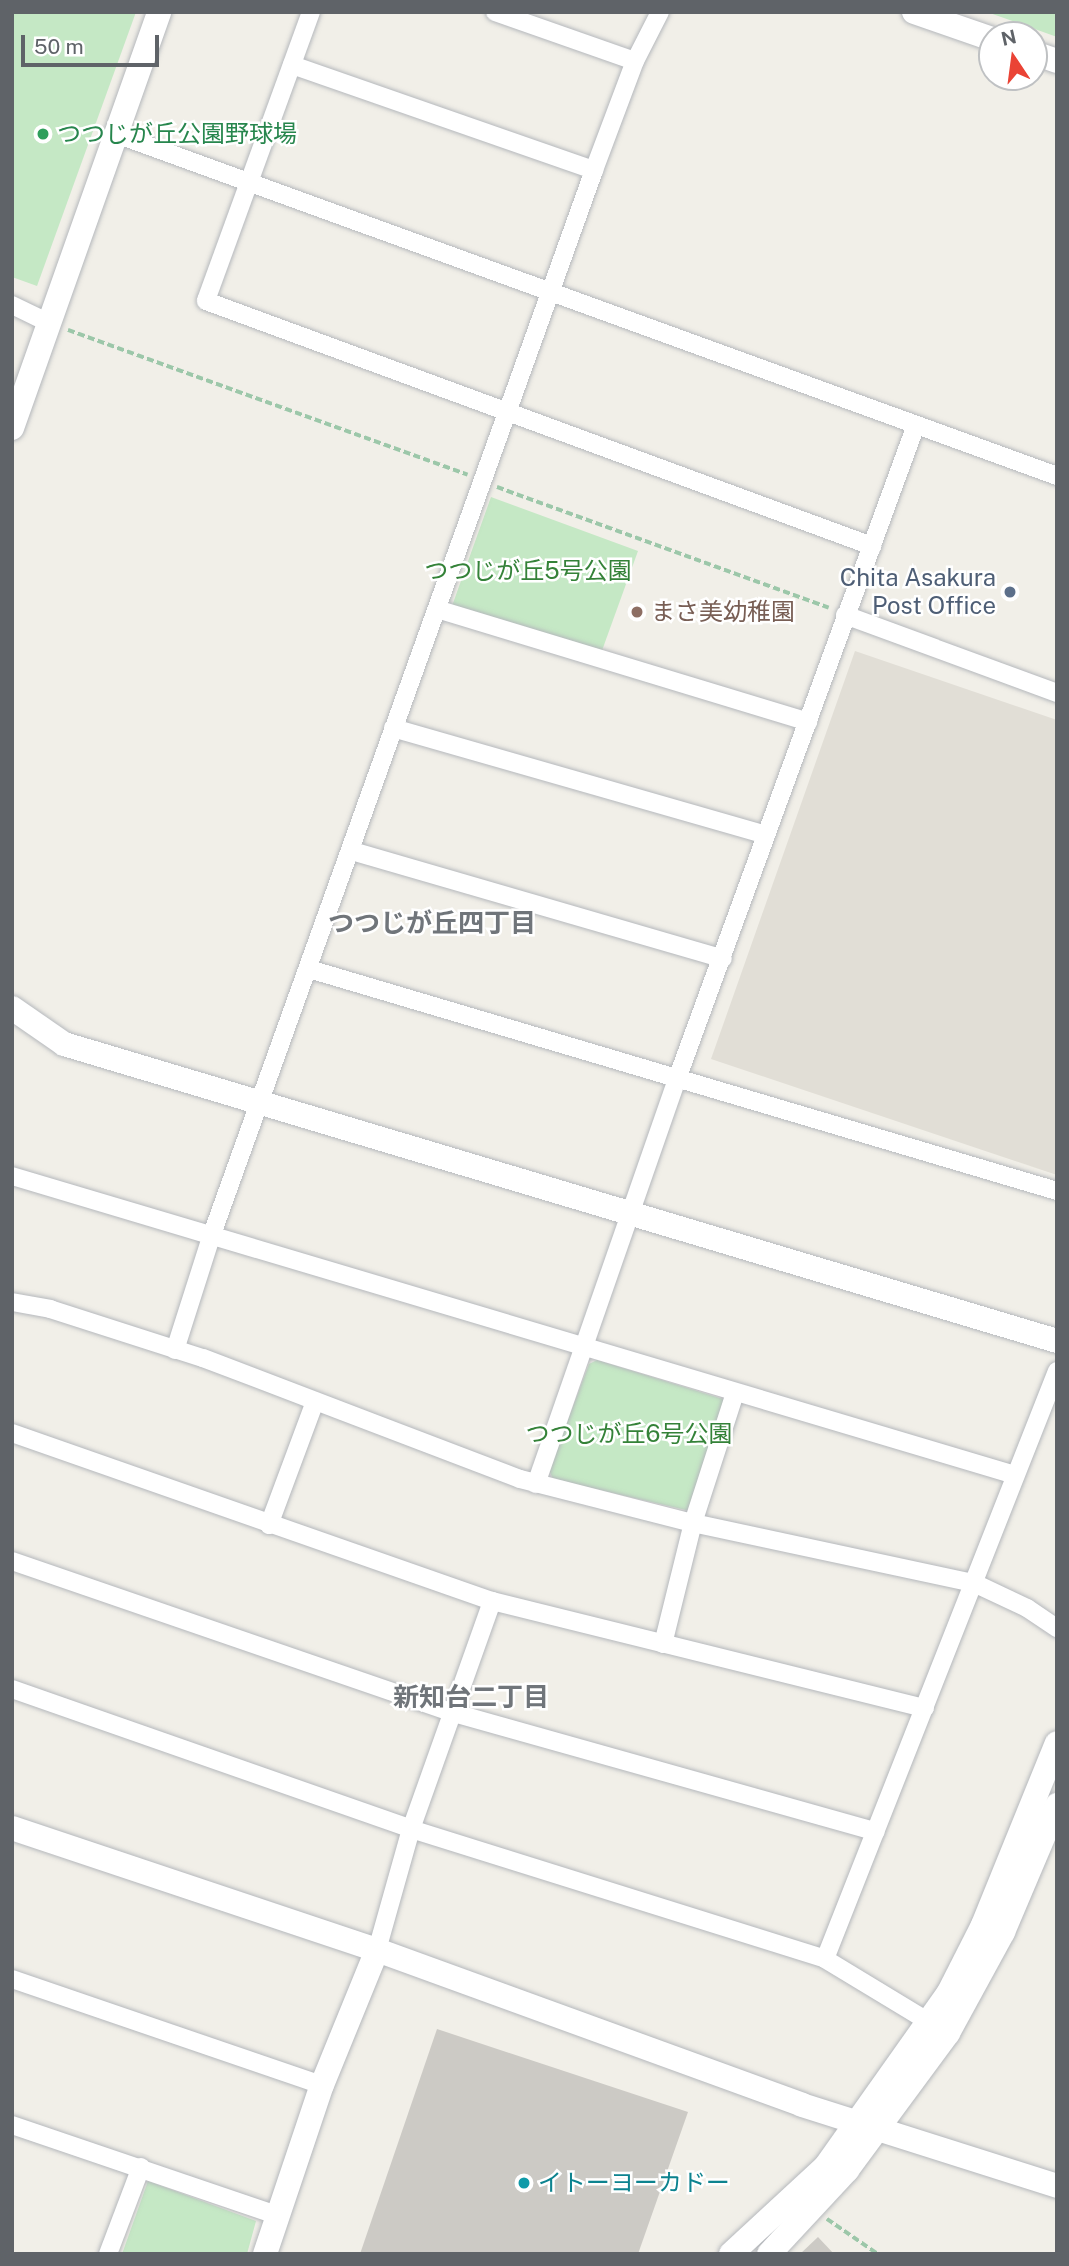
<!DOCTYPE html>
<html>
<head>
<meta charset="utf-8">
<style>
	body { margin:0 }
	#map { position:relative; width:1069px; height:2266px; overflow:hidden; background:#f1efe8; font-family:"Public Sans","Noto Sans JP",sans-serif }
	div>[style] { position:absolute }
	.education>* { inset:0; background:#e1ded6 }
	.green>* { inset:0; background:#c5e8c5 }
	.building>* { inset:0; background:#cccac5 }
	.path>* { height:3.5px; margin-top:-1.75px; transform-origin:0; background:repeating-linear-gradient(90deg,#9cc7a9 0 7px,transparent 0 10.5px) }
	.roads { filter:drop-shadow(0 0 2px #b5b8bc) drop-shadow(0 0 2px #b5b8bc) }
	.street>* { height:18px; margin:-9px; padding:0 9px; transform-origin:9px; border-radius:9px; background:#fff }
	.secondary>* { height:24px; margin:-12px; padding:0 12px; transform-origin:12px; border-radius:12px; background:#fff }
	.dots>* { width:19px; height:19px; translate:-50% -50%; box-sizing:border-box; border:4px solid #fff; border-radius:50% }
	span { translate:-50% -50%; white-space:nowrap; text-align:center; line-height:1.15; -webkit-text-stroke:5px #fff; paint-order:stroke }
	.leisure-label { font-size:24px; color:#27864d }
	.left { translate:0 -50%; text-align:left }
	.park-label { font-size:24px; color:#348238 }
	.service-label { font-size:24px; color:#4e5e75 }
	.right { translate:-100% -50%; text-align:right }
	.education-label { font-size:24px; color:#785e54 }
	.culture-label { font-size:24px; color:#0d838f }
	.neighbourhood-label { font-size:26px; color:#70757a; font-weight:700 }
	.frame { position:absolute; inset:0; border:14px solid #5f6368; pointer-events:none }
	.north { position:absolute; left:978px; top:21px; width:70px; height:70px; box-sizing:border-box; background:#fff; border:2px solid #bfc1c3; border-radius:50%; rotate:347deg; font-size:19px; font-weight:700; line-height:28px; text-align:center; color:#5f6368 }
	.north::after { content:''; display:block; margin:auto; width:24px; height:32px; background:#ea4335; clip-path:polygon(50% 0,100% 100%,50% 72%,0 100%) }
	.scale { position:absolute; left:21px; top:35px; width:138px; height:32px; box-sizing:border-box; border:4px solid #5f6368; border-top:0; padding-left:9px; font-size:21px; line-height:24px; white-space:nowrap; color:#5f6368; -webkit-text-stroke:5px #fff; paint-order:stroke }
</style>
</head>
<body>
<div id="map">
	<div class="education">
		<i style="clip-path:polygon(855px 651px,1057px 720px,1057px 1175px,711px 1059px)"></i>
	</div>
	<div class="green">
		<i style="clip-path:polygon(12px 12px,136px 12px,37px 286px,12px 277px)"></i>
		<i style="clip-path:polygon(987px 12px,1057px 12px,1057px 37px)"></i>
		<i style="clip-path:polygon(491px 497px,638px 551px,600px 656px,452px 606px)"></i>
		<i style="clip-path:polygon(597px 1360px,723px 1399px,728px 1405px,690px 1511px,553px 1479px,549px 1470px,589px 1364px)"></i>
		<i style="clip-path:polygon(148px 2181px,256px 2221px,247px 2254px,122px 2254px)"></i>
	</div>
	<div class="building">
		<i style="clip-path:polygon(437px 2029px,688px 2112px,638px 2254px,360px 2254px)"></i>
		<i style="clip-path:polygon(818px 2237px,834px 2254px,800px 2254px)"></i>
	</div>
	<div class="path">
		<i style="left:68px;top:330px;width:425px;rotate:19.9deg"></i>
		<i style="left:497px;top:487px;width:353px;rotate:20deg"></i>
		<i style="left:827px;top:2219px;width:62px;rotate:34.5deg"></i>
	</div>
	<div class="roads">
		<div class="street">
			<i style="left:311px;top:12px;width:307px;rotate:110deg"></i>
			<i style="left:206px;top:301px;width:710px;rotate:20.2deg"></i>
			<i style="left:495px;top:12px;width:148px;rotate:19.3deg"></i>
			<i style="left:292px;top:65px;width:320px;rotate:19.2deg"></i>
			<i style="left:116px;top:134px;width:1001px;rotate:19.97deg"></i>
			<i style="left:12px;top:305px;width:41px;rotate:25.9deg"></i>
			<i style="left:440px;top:610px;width:385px;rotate:16.9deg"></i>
			<i style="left:845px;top:615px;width:226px;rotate:20.2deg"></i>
			<i style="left:393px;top:728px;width:388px;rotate:16deg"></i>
			<i style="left:352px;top:851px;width:386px;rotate:16.2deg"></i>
			<i style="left:309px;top:969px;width:780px;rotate:16.53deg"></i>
			<i style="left:12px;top:1176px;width:1047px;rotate:16.6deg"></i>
			<i style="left:12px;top:1302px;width:39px;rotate:10deg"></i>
			<i style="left:50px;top:1309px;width:161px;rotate:17.8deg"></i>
			<i style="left:203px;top:1358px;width:339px;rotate:20.9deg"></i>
			<i style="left:520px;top:1479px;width:179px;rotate:14.3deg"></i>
			<i style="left:693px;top:1523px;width:287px;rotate:12.1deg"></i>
			<i style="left:974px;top:1583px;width:59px;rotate:25.3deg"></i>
			<i style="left:1027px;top:1608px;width:36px;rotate:34deg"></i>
			<i style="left:175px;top:1350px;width:119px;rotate:-72.3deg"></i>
			<i style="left:211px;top:1237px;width:1134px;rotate:-70.25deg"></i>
			<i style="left:594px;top:170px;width:116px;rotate:-69.4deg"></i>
			<i style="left:635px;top:61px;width:55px;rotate:-63deg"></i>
			<i style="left:12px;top:1433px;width:509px;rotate:19.29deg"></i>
			<i style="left:492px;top:1601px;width:446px;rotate:13.9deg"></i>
			<i style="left:536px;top:1484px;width:429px;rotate:-70.8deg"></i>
			<i style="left:677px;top:1079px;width:696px;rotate:-69.93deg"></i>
			<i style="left:269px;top:1525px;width:132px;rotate:-69.6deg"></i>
			<i style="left:12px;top:1561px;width:467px;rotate:19deg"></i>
			<i style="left:454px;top:1713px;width:438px;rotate:15.7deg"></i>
			<i style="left:663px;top:1644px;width:125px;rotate:-76.1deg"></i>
			<i style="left:693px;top:1523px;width:137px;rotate:-72.1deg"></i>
			<i style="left:12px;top:1689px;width:423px;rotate:19.3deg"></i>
			<i style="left:411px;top:1829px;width:434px;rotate:17.4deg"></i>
			<i style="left:825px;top:1959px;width:133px;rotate:31.2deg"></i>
			<i style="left:377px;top:1950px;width:126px;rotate:-74.3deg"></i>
			<i style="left:411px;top:1829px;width:242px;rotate:-70.4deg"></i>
			<i style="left:825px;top:1959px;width:632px;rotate:-68.47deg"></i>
			<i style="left:12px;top:1979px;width:328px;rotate:18.9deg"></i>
			<i style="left:12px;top:2125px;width:282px;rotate:18.8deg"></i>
			<i style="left:108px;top:2254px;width:93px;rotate:-69.2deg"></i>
		</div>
		<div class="secondary">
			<i style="left:914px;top:12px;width:83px;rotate:19.1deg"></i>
			<i style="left:1034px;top:53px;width:24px;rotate:19deg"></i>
			<i style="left:12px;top:428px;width:441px;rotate:-70.5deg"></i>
			<i style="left:12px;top:1008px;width:63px;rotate:34.7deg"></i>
			<i style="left:64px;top:1044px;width:1036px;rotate:16.65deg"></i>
			<i style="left:12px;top:1828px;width:385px;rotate:18.5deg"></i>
			<i style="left:377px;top:1950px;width:452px;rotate:20deg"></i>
			<i style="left:802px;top:2105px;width:268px;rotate:17.6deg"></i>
			<i style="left:265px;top:2254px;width:178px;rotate:-71.4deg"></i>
			<i style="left:322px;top:2085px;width:146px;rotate:-67.8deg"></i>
			<i style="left:731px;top:2254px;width:129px;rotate:-42.8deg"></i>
			<i style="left:826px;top:2166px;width:211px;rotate:-54.7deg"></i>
			<i style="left:948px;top:1994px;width:77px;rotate:-63.1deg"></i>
			<i style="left:983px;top:1925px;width:196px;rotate:-67.9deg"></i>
			<i style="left:769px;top:2254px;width:115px;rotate:-47.1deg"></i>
			<i style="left:847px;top:2170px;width:170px;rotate:-53.6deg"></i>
			<i style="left:948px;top:2033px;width:115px;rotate:-61.4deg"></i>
			<i style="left:1003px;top:1932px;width:138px;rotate:-67deg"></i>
		</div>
	</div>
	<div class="dots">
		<i style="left:43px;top:134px;background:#2e9e5b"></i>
		<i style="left:1010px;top:592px;background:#5c6f8a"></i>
		<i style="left:637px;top:612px;background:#8d6e63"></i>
		<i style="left:524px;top:2183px;background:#0f9aa8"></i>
	</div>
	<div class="leisure-label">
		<span class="left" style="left:57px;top:134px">つつじが丘公園野球場</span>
	</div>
	<div class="park-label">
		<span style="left:528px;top:571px">つつじが丘5号公園</span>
		<span style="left:629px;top:1434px">つつじが丘6号公園</span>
	</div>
	<div class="service-label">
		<span class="right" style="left:996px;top:592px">Chita Asakura<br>Post Office</span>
	</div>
	<div class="education-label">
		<span class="left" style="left:651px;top:612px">まさ美幼稚園</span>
	</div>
	<div class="culture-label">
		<span class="left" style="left:538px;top:2183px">イトーヨーカドー</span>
	</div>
	<div class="neighbourhood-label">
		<span style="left:432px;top:923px">つつじが丘四丁目</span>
		<span style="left:471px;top:1697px">新知台二丁目</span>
	</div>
	<div class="frame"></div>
	<div class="north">N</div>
	<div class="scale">50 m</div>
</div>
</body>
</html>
